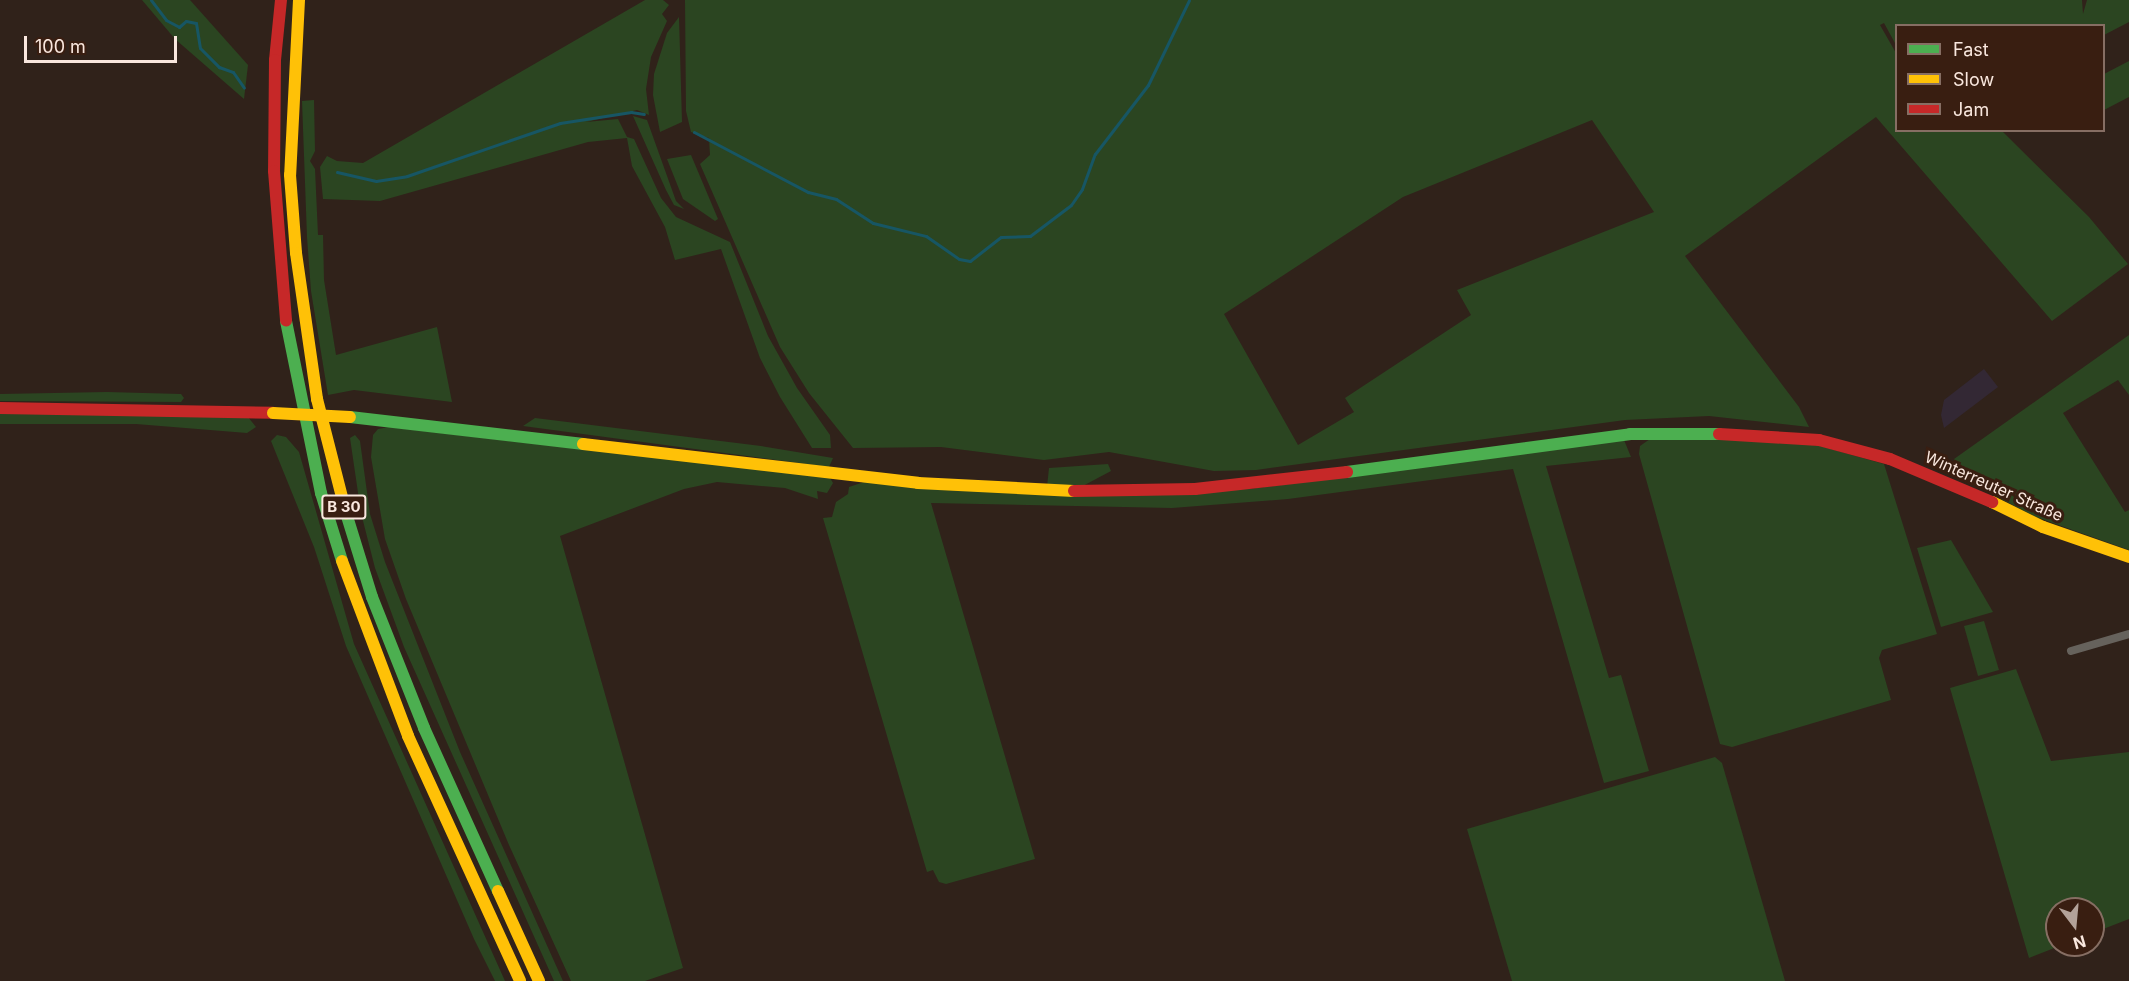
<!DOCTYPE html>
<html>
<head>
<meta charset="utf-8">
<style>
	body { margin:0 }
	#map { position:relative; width:2129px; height:981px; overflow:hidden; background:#30221a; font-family:Inter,sans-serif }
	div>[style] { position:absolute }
	.commercial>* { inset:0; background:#332834 }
	.green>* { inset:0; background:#2b4521 }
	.stream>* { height:3px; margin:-1.5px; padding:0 1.5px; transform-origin:1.5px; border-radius:1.5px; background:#175664 }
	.street>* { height:8px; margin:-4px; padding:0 4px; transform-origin:4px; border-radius:4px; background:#66625c }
	.fast>* { height:12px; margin:-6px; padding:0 6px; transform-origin:6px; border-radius:6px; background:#4caf50 }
	.slow>* { height:12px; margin:-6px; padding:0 6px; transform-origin:6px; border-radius:6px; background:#ffc107 }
	.jam>* { height:12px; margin:-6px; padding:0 6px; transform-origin:6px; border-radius:6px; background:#c62828 }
	.slow-bridge>* { height:12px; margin:-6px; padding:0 6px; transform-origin:6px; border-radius:6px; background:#ffc107 }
	span { translate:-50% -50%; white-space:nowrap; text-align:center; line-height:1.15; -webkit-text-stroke:6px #391e11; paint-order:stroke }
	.shield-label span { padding:2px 4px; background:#391e11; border:2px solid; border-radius:4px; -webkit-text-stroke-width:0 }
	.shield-label { font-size:15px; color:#f9e7de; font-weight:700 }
	.street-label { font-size:16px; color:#f9e7de }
	.legend { position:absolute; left:1895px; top:24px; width:210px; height:108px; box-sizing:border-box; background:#391e11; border:2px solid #866e63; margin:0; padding:8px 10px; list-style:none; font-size:18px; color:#f9e7de }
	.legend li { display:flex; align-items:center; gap:12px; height:30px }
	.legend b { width:30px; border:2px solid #866e63 }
	.north { position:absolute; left:2045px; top:897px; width:60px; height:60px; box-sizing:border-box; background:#391e11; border:2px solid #866e63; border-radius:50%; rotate:164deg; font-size:16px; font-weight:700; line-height:24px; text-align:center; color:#f9e7de }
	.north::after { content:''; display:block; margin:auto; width:21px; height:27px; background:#b3a299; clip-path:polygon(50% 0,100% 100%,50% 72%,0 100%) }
	.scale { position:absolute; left:24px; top:36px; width:153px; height:27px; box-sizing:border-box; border:3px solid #f9e7de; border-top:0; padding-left:8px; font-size:18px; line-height:21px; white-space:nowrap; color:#f9e7de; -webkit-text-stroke:4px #391e11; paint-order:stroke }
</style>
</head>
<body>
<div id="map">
	<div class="commercial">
		<i style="clip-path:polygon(1984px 369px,1998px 387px,1944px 428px,1941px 415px,1944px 400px)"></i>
	</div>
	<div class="green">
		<i style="clip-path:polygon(142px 0,190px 0,248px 65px,244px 99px,175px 39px)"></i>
		<i style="clip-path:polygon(645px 0,663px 0,669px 5px,662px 14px,667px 21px,651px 57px,646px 89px,649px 115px,637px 110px,586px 122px,618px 119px,627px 137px,634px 139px,661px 198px,676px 217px,730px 242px,768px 336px,797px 388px,830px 435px,831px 448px,812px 448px,780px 397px,760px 358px,721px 249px,675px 260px,665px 227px,632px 166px,627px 138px,588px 142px,380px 201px,323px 199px,320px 167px,327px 156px,337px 161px,363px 163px)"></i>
		<i style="clip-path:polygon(evenodd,685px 0,2082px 0,2083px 14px,2087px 0,2129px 0,2129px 22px,2104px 35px,2104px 26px,1896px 26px,1896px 45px,1884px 23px,1880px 25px,1896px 53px,1896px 130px,2002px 131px,2089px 217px,2128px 264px,2052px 321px,1876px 117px,1685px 256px,1799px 407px,1809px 427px,1709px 416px,1625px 420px,1256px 470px,1214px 471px,1109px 452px,1044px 460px,941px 447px,853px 448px,809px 393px,780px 347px,700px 164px,710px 155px,709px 138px,691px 132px,686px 111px,685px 0,1592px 120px,1654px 212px,1457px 290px,1471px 315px,1345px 398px,1354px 412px,1298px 445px,1224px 314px,1403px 197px,1592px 120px)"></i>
		<i style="clip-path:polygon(679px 17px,682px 122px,660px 132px,653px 95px,654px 74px,667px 33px)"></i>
		<i style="clip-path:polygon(2129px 61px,2129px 97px,2104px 110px,2104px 74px)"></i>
		<i style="clip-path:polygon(314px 100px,315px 151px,310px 161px,315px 169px,318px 235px,323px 235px,324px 280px,336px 355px,437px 327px,452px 402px,354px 390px,328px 395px,311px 291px,307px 237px,302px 101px)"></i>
		<i style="clip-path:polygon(633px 116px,647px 120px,676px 201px,684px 209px,674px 205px,666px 190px)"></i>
		<i style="clip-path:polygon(691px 155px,718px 219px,715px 221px,683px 199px,667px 159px)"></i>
		<i style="clip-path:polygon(2129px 335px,2129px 395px,2118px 380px,2063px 413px,2125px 512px,2129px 510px,2129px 550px,2036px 517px,1959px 477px,1954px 459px)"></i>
		<i style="clip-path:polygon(107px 392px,181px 394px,184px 398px,181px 402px,0 401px,0 394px)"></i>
		<i style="clip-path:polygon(0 413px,248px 417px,256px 427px,247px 433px,136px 424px,0 424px)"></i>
		<i style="clip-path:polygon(535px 418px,761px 446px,833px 458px,829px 467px,523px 426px)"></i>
		<i style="clip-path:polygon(389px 427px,830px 478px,833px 483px,827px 493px,817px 491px,818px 499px,785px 488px,717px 482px,684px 489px,560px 536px,683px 968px,645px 981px,571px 981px,509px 845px,406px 599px,385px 539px,371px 457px,373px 435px,378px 429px)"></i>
		<i style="clip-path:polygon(277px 435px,286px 437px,299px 452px,354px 644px,505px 981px,495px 981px,474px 939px,346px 646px,314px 547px,271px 441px)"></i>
		<i style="clip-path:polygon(355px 435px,360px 441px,370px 514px,385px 562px,460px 752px,563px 981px,554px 981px,404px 647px,375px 568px,361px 513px,350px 438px)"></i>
		<i style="clip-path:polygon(1750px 437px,1820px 446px,1884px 464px,1937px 634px,1882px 650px,1879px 658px,1891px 700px,1732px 747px,1720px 744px,1639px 454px,1640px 446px,1650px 439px)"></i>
		<i style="clip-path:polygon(1624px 440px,1631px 457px,1546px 466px,1609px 678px,1621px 675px,1649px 771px,1604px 783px,1513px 469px,1288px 499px,1172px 508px,931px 503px,1035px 859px,946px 884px,939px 882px,933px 870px,927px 872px,823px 518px,832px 517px,836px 502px,848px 494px,849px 487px,864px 482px,1250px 489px)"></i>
		<i style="clip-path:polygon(1108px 464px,1111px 471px,1079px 488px,1047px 487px,1049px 468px)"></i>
		<i style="clip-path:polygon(1951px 540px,1993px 612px,1941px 627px,1917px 548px)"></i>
		<i style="clip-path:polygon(1984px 621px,1999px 670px,1978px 676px,1964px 626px)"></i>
		<i style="clip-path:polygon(2016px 669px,2051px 761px,2129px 752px,2129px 919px,2093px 933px,2093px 909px,2057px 909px,2057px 945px,2062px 945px,2029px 958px,1950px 688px)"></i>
		<i style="clip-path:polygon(1715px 757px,1722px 763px,1785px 981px,1512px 981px,1467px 829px)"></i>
	</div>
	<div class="stream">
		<i style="left:151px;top:0;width:25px;rotate:53deg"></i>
		<i style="left:166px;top:20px;width:15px;rotate:28deg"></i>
		<i style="left:179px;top:27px;width:9px;rotate:-41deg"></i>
		<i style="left:186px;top:21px;width:10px;rotate:11deg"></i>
		<i style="left:196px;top:23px;width:25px;rotate:81deg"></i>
		<i style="left:200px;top:48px;width:27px;rotate:45deg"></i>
		<i style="left:219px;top:67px;width:15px;rotate:20deg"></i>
		<i style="left:233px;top:72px;width:19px;rotate:55deg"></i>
		<i style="left:694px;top:132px;width:129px;rotate:27.8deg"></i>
		<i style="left:808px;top:192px;width:29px;rotate:14deg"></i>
		<i style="left:836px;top:199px;width:44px;rotate:33deg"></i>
		<i style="left:873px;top:223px;width:55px;rotate:13.8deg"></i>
		<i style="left:926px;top:236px;width:40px;rotate:34.9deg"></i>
		<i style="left:959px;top:259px;width:11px;rotate:10deg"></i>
		<i style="left:970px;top:261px;width:39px;rotate:-38deg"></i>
		<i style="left:1001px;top:237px;width:29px;rotate:-2deg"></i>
		<i style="left:1030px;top:236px;width:51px;rotate:-37.1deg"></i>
		<i style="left:1071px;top:205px;width:19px;rotate:-55deg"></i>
		<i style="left:1082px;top:189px;width:37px;rotate:-70deg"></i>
		<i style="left:1095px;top:154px;width:87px;rotate:-52.5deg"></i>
		<i style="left:1148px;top:85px;width:94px;rotate:-64.2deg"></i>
		<i style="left:337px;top:172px;width:40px;rotate:13deg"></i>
		<i style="left:376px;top:181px;width:31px;rotate:-9deg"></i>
		<i style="left:407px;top:176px;width:162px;rotate:-19.1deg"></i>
		<i style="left:560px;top:123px;width:72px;rotate:-8.8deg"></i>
		<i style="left:631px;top:112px;width:13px;rotate:9deg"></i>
	</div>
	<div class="street">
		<i style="left:2071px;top:651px;width:60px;rotate:-16.3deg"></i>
	</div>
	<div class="fast">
		<i style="left:286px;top:321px;width:176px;rotate:78.5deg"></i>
		<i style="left:321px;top:493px;width:71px;rotate:72.8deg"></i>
		<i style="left:350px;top:417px;width:235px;rotate:6.6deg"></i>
		<i style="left:1347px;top:472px;width:286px;rotate:-7.6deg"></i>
		<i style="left:1630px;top:434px;width:89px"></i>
		<i style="left:346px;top:513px;width:88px;rotate:72.8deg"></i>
		<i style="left:372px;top:597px;width:141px;rotate:68.3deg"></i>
		<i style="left:424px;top:728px;width:179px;rotate:65.6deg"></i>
	</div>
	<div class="slow">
		<i style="left:299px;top:0;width:175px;rotate:92.9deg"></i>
		<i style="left:290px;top:175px;width:78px;rotate:85.6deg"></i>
		<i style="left:296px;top:253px;width:148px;rotate:81.8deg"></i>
		<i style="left:317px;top:399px;width:118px;rotate:75.7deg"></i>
		<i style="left:583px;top:444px;width:337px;rotate:6.6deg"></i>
		<i style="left:918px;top:483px;width:156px;rotate:2.9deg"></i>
		<i style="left:1992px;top:502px;width:57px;rotate:26.1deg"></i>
		<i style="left:2043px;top:527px;width:91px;rotate:19.2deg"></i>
		<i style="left:342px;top:561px;width:187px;rotate:69.3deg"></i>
		<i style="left:408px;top:736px;width:269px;rotate:65.4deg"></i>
		<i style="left:498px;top:891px;width:99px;rotate:65.5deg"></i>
	</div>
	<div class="jam">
		<i style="left:281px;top:0;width:60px;rotate:95.7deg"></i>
		<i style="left:275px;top:60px;width:111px;rotate:90.5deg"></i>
		<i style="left:274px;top:171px;width:150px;rotate:85.4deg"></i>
		<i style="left:0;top:408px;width:273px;rotate:1deg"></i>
		<i style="left:1719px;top:434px;width:100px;rotate:3.4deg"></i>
		<i style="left:1819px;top:440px;width:73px;rotate:15deg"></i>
		<i style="left:1890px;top:459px;width:111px;rotate:22.9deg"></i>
		<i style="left:1074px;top:491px;width:121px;rotate:-0.9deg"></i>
		<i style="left:1195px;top:489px;width:153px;rotate:-6.4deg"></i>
	</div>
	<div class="slow-bridge">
		<i style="left:273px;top:413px;width:77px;rotate:3deg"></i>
	</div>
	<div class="shield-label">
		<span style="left:344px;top:507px">B 30</span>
	</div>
	<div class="street-label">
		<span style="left:1994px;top:486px;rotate:24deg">Winterreuter Straße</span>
	</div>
	<ul class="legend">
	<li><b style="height:8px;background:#4caf50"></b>Fast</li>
	<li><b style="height:8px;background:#ffc107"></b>Slow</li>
	<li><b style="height:8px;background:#c62828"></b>Jam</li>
	</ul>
	<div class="north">N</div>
	<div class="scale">100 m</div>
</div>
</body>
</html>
